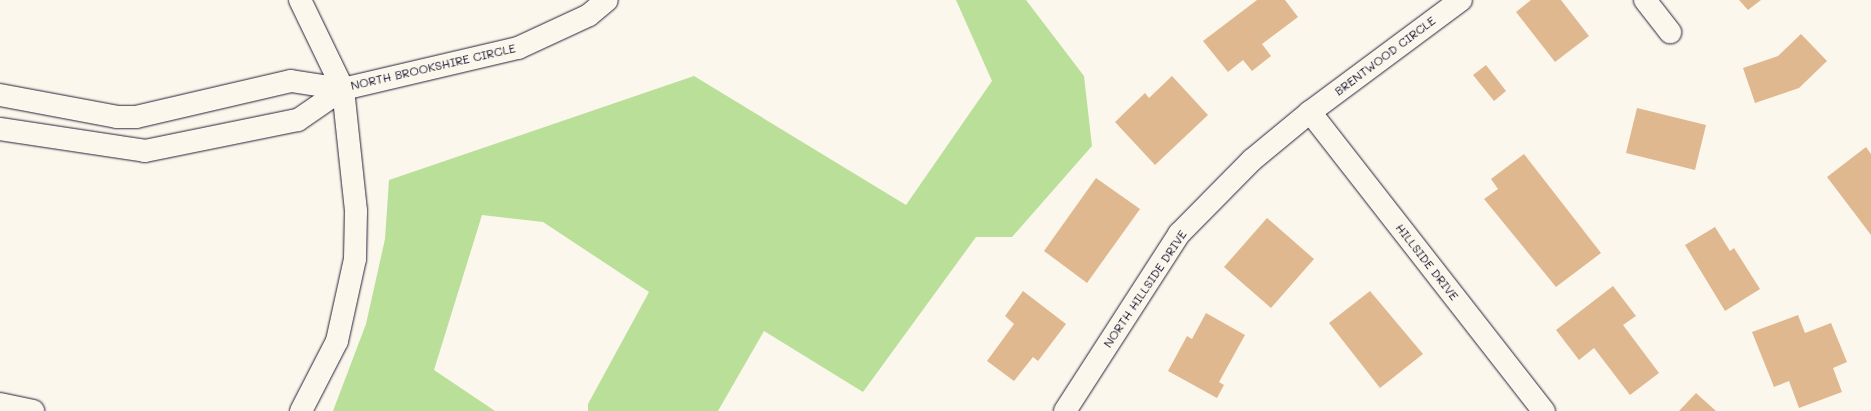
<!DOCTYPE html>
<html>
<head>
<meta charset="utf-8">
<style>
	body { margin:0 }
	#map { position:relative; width:1871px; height:411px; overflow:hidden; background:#fbf7ec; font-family:Mali,sans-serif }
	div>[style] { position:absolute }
	.green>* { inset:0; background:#badf99 }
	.building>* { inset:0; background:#e0b890 }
	.roads { filter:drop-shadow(0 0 1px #22223b) drop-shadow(0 0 1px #22223b) }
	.minor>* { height:22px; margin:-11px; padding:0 11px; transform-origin:11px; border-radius:11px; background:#fbf7ec }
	span { translate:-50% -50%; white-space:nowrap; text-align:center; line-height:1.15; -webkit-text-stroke:3.5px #fbf7ec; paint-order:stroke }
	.street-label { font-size:12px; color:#22223b }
</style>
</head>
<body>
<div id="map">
	<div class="green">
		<i style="clip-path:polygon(956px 0,1026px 0,1084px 76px,1092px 146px,1012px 237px,976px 237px,863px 392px,764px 331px,718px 411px,588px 411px,588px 404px,649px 292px,543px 222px,482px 215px,434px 370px,495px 411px,333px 411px,366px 324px,385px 239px,389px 180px,694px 76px,906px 205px,992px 81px)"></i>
	</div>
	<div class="building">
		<i style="clip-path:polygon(1257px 0,1285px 0,1298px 17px,1262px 44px,1271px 56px,1252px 71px,1243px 60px,1228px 72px,1203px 41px)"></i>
		<i style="clip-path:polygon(1531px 0,1561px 0,1589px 36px,1555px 62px,1516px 12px)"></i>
		<i style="clip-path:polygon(1739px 0,1761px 0,1748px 10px)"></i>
		<i style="clip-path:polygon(1801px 34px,1827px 61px,1799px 88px,1755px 103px,1743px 68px,1778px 56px)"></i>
		<i style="clip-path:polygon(1486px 65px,1506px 91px,1494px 101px,1473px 75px)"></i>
		<i style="clip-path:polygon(1172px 76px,1208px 115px,1155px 165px,1115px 122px,1145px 93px,1149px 98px)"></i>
		<i style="clip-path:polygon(1637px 108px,1706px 125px,1695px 170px,1626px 153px)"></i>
		<i style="clip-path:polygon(1866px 147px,1871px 154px,1871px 235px,1827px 177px)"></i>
		<i style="clip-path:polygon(1524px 154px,1601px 253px,1556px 287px,1484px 199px,1498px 189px,1491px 179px)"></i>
		<i style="clip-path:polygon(1096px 178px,1140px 209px,1087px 283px,1044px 251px)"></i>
		<i style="clip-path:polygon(1267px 218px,1314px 259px,1271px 308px,1224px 267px)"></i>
		<i style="clip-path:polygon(1715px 227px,1730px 251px,1734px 248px,1760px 289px,1725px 311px,1685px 245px)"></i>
		<i style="clip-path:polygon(1613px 286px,1636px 316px,1623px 325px,1659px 373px,1630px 395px,1594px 348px,1579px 360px,1556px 330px)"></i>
		<i style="clip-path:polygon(1023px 291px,1066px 324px,1038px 361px,1033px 357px,1014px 381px,987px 361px,1014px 324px,1005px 316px)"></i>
		<i style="clip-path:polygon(1370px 291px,1423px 354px,1380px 388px,1329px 323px)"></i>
		<i style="clip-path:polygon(1206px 313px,1245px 335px,1219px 382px,1224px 385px,1217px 398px,1168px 371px,1187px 336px,1192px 339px)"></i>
		<i style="clip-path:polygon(1798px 315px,1805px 333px,1831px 323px,1847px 362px,1833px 368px,1842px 392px,1799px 408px,1789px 381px,1774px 387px,1752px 332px)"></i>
		<i style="clip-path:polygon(1696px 393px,1716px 411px,1679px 411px)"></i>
	</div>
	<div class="roads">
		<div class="minor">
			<i style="left:300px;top:0;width:99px;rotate:64.2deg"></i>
			<i style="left:343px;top:89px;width:123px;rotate:83.9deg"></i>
			<i style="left:356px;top:211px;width:48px;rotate:91.2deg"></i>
			<i style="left:355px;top:259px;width:84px;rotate:102.4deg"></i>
			<i style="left:337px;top:341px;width:79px;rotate:117.2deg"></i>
			<i style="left:1645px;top:0;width:41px;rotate:52deg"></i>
			<i style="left:0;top:95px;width:119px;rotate:10.6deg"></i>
			<i style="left:117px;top:117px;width:19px"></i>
			<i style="left:136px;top:117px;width:159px;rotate:-13.1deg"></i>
			<i style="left:291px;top:81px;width:53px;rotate:8.7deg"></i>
			<i style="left:343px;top:89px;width:180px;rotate:-13.2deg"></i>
			<i style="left:518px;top:48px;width:78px;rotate:-24.9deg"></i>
			<i style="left:589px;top:15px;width:23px;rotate:-40deg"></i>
			<i style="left:1310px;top:112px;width:380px;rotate:52deg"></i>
			<i style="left:0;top:129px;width:147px;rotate:8.6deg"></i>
			<i style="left:145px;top:151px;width:156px;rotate:-11.5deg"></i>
			<i style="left:298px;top:120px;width:55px;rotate:-34.6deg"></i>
			<i style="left:0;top:404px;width:34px;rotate:12deg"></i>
			<i style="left:1065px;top:411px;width:211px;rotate:-57.2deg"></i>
			<i style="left:1179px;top:234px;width:104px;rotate:-45.4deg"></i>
			<i style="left:1252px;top:160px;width:75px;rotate:-39.6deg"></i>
			<i style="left:1310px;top:112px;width:188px;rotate:-36.6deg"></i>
		</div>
	</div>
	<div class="street-label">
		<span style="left:1385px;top:56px;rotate:-37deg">BRENTWOOD CIRCLE</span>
		<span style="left:433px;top:67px;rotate:-13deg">NORTH BROOKSHIRE CIRCLE</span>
		<span style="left:1427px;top:262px;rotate:52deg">HILLSIDE DRIVE</span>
		<span style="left:1145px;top:289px;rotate:-56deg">NORTH HILLSIDE DRIVE</span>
	</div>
</div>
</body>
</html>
